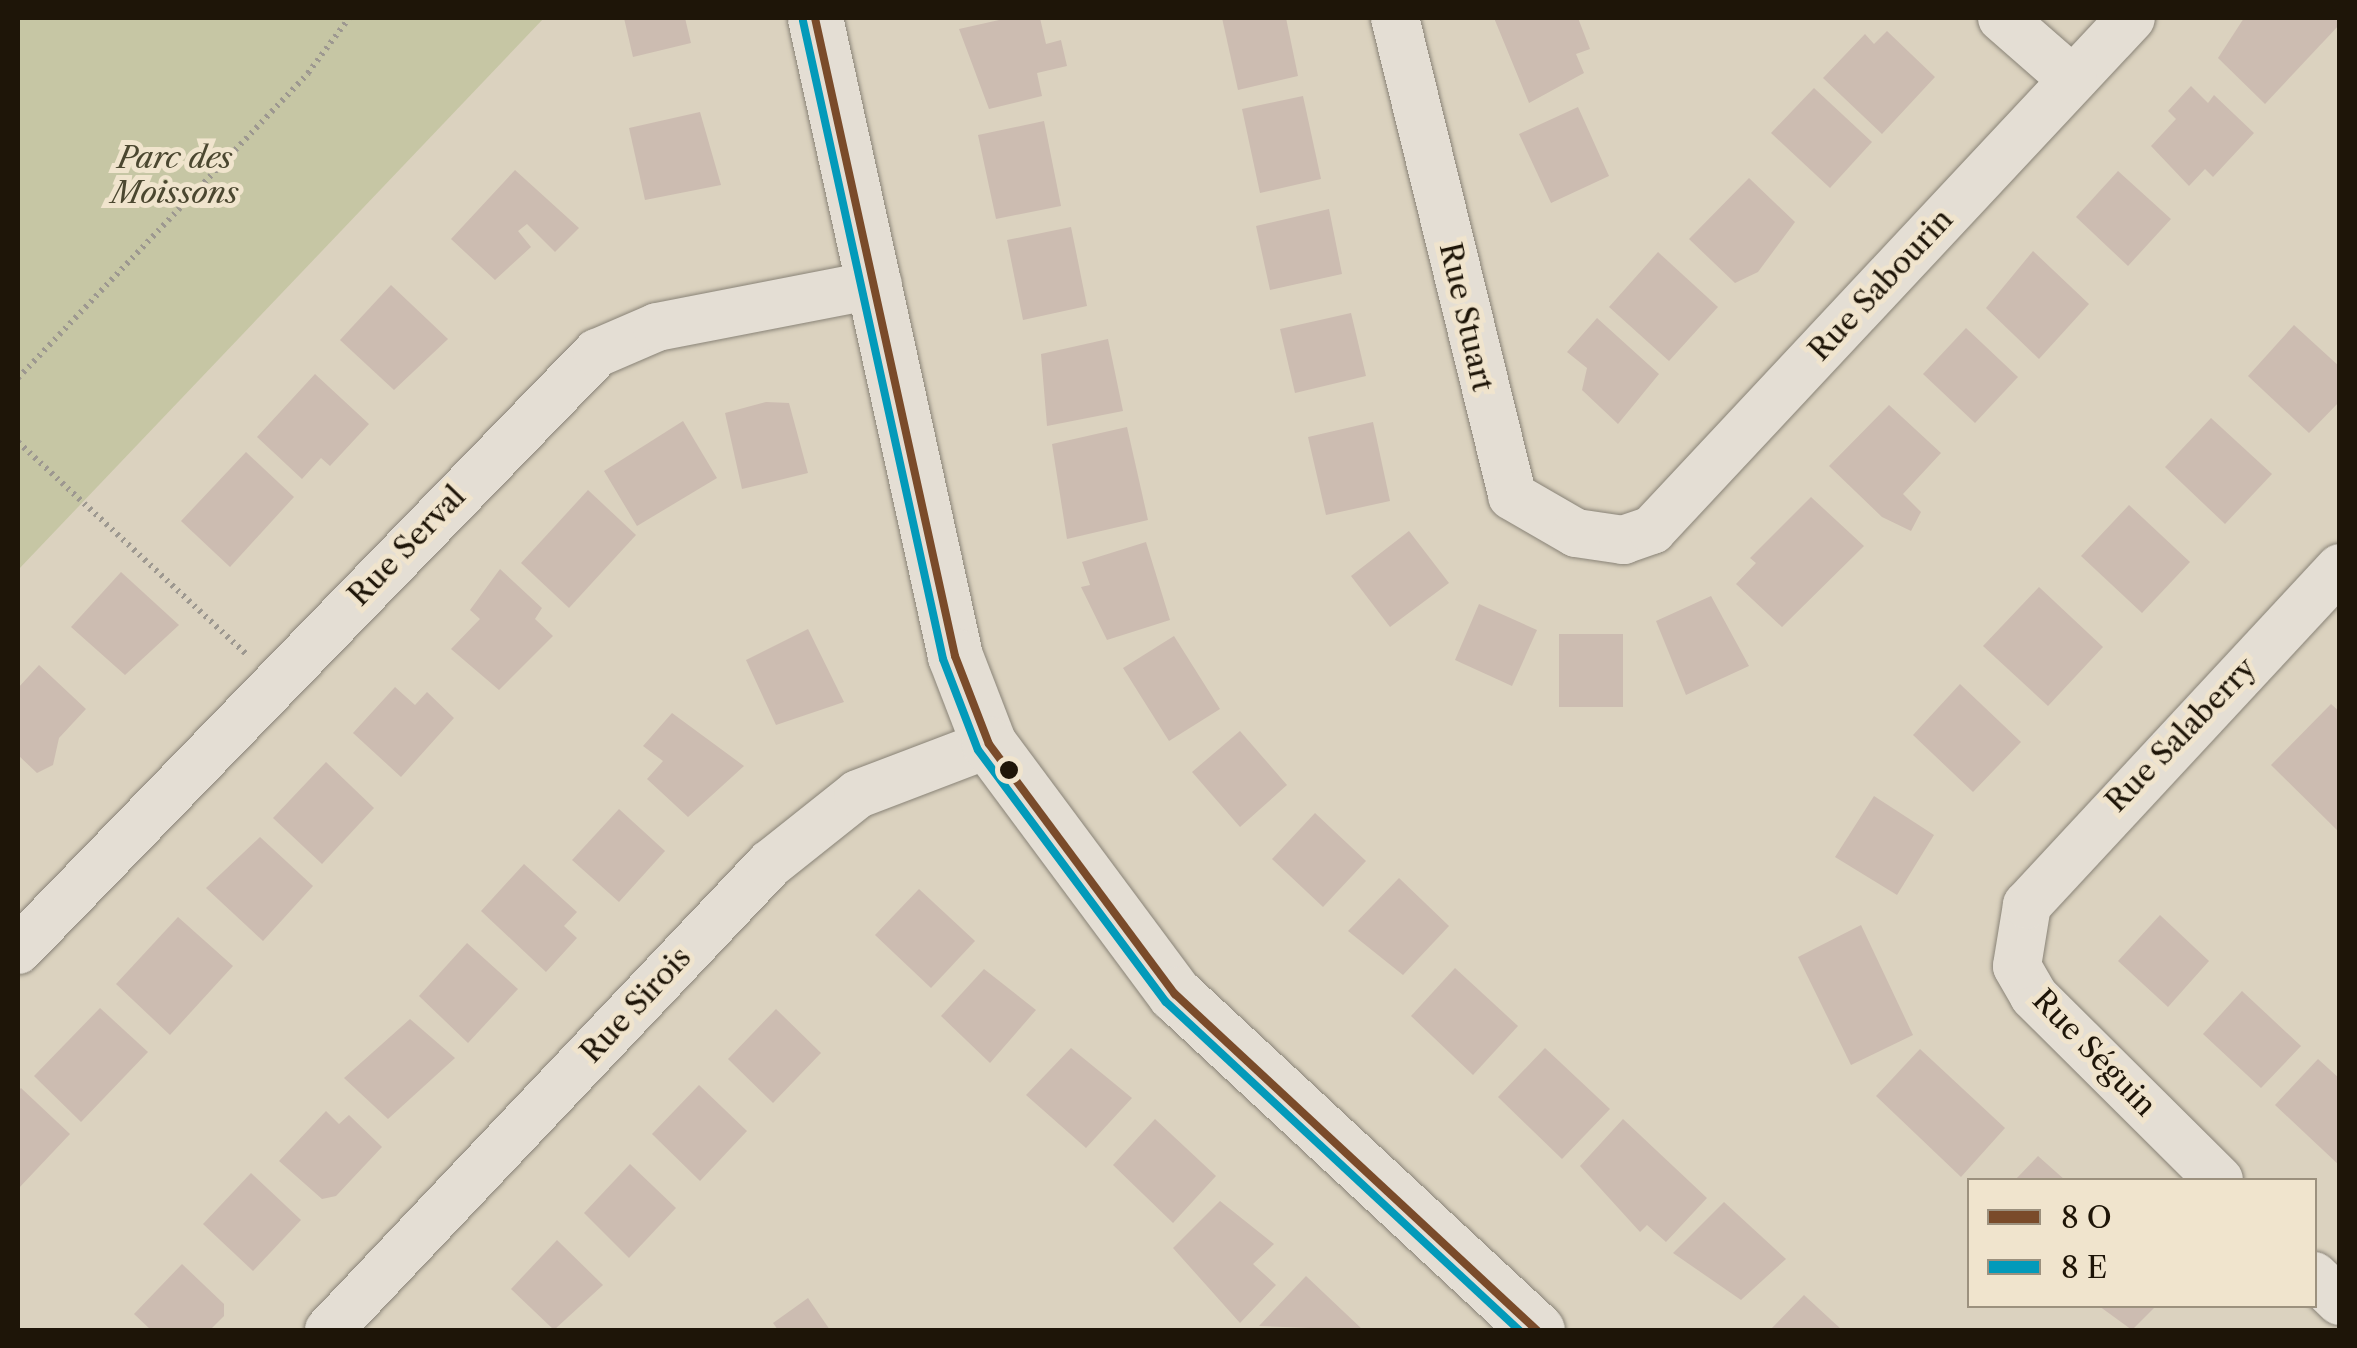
<!DOCTYPE html>
<html>
<head>
<meta charset="utf-8">
<style>
	body { margin:0 }
	#map { position:relative; width:2357px; height:1348px; overflow:hidden; background:#dbd2bf; font-family:"Libre Caslon Text",serif }
	div>[style] { position:absolute }
	.green>* { inset:0; background:#c6c6a4 }
	.building>* { inset:0; background:#ccbcb1 }
	.path>* { height:6px; margin-top:-3px; transform-origin:0; background:repeating-linear-gradient(90deg,#9d9890 0 2.5px,transparent 0 7.5px) }
	.roads { filter:drop-shadow(0 0 2px #898377) drop-shadow(0 0 2px #898377) }
	.street>* { height:48px; margin:-24px; padding:0 24px; transform-origin:24px; border-radius:24px; background:#e4ded4 }
	.secondary>* { height:55px; margin:-27.5px; padding:0 27.5px; transform-origin:27.5px; border-radius:27.5px; background:#e4ded4 }
	.bus-1>* { height:8px; margin:-4px; padding:0 4px; transform-origin:4px; border-radius:4px; background:#7a4b2a }
	.bus-2>* { height:8px; margin:-4px; padding:0 4px; transform-origin:4px; border-radius:4px; background:#039aba }
	.dots>* { width:28px; height:28px; translate:-50% -50%; box-sizing:border-box; border:5px solid #f0e4cd; border-radius:50% }
	span { translate:-50% -50%; white-space:nowrap; text-align:center; line-height:1.15; -webkit-text-stroke:10px #f0e4cd; paint-order:stroke }
	.park-label { font-size:30px; color:#4b4730; font-style:italic }
	.street-label { font-size:30px; color:#1e1508 }
	.frame { position:absolute; inset:0; border:20px solid #1e1508; pointer-events:none }
	.legend { position:absolute; left:1967px; top:1178px; width:350px; height:130px; box-sizing:border-box; background:#f0e4cd; border:2px solid #9c917e; margin:0; padding:12px 18px; list-style:none; font-size:30px; color:#1e1508 }
	.legend li { display:flex; align-items:center; gap:20px; height:50px }
	.legend b { width:50px; border:2px solid #9c917e }
</style>
</head>
<body>
<div id="map">
	<div class="green">
		<i style="clip-path:polygon(18px 18px,544px 18px,18px 570px)"></i>
	</div>
	<div class="building">
		<i style="clip-path:polygon(624px 18px,685px 18px,691px 43px,633px 57px)"></i>
		<i style="clip-path:polygon(1008px 18px,1040px 18px,1046px 44px,1061px 40px,1067px 66px,1037px 73px,1042px 96px,989px 109px,959px 29px)"></i>
		<i style="clip-path:polygon(1222px 18px,1286px 18px,1298px 76px,1238px 90px)"></i>
		<i style="clip-path:polygon(1494px 18px,1578px 18px,1590px 49px,1576px 54px,1584px 73px,1529px 103px)"></i>
		<i style="clip-path:polygon(2244px 18px,2336px 18px,2340px 24px,2265px 104px,2218px 58px)"></i>
		<i style="clip-path:polygon(1887px 31px,1935px 77px,1882px 134px,1823px 78px,1865px 34px,1874px 44px)"></i>
		<i style="clip-path:polygon(2191px 86px,2208px 103px,2214px 95px,2254px 133px,2213px 177px,2205px 169px,2189px 186px,2151px 146px,2176px 119px,2168px 111px)"></i>
		<i style="clip-path:polygon(1814px 88px,1872px 142px,1830px 188px,1771px 133px)"></i>
		<i style="clip-path:polygon(1303px 96px,1321px 179px,1260px 193px,1242px 109px)"></i>
		<i style="clip-path:polygon(1578px 107px,1609px 176px,1551px 203px,1519px 134px)"></i>
		<i style="clip-path:polygon(700px 112px,721px 185px,645px 200px,629px 128px)"></i>
		<i style="clip-path:polygon(1044px 121px,1061px 206px,996px 219px,978px 135px)"></i>
		<i style="clip-path:polygon(515px 170px,579px 228px,555px 252px,527px 224px,518px 231px,531px 247px,495px 280px,451px 239px)"></i>
		<i style="clip-path:polygon(2118px 171px,2171px 219px,2128px 266px,2076px 217px)"></i>
		<i style="clip-path:polygon(1749px 178px,1795px 222px,1758px 272px,1735px 283px,1689px 239px)"></i>
		<i style="clip-path:polygon(1329px 209px,1342px 274px,1270px 290px,1256px 226px)"></i>
		<i style="clip-path:polygon(1071px 227px,1087px 306px,1023px 320px,1007px 240px)"></i>
		<i style="clip-path:polygon(2033px 251px,2089px 304px,2039px 359px,1986px 308px)"></i>
		<i style="clip-path:polygon(1658px 252px,1718px 307px,1669px 361px,1609px 307px)"></i>
		<i style="clip-path:polygon(391px 285px,448px 339px,394px 390px,340px 340px)"></i>
		<i style="clip-path:polygon(1351px 313px,1366px 376px,1295px 393px,1280px 329px)"></i>
		<i style="clip-path:polygon(1597px 318px,1659px 374px,1618px 424px,1582px 390px,1587px 368px,1567px 352px)"></i>
		<i style="clip-path:polygon(2294px 325px,2340px 367px,2340px 401px,2309px 433px,2248px 376px)"></i>
		<i style="clip-path:polygon(1966px 328px,2018px 377px,1975px 423px,1923px 374px)"></i>
		<i style="clip-path:polygon(1108px 339px,1123px 411px,1047px 426px,1041px 354px)"></i>
		<i style="clip-path:polygon(315px 374px,369px 424px,330px 466px,321px 458px,302px 479px,257px 437px)"></i>
		<i style="clip-path:polygon(766px 402px,789px 403px,808px 473px,742px 489px,725px 413px)"></i>
		<i style="clip-path:polygon(1889px 405px,1941px 453px,1903px 494px,1921px 512px,1911px 531px,1882px 517px,1829px 466px)"></i>
		<i style="clip-path:polygon(2211px 418px,2272px 474px,2225px 524px,2165px 467px)"></i>
		<i style="clip-path:polygon(683px 421px,717px 478px,637px 526px,604px 471px)"></i>
		<i style="clip-path:polygon(1373px 422px,1390px 501px,1326px 515px,1308px 437px)"></i>
		<i style="clip-path:polygon(1127px 427px,1148px 520px,1067px 539px,1052px 444px)"></i>
		<i style="clip-path:polygon(246px 452px,294px 497px,230px 567px,181px 521px)"></i>
		<i style="clip-path:polygon(588px 490px,636px 535px,569px 608px,521px 563px)"></i>
		<i style="clip-path:polygon(1811px 497px,1864px 546px,1782px 627px,1736px 584px,1756px 563px,1750px 558px)"></i>
		<i style="clip-path:polygon(2129px 505px,2190px 562px,2142px 613px,2081px 556px)"></i>
		<i style="clip-path:polygon(1409px 531px,1449px 583px,1390px 627px,1351px 576px)"></i>
		<i style="clip-path:polygon(1146px 542px,1170px 620px,1107px 640px,1081px 587px,1090px 585px,1082px 562px)"></i>
		<i style="clip-path:polygon(500px 569px,542px 608px,535px 619px,553px 636px,499px 690px,451px 649px,480px 619px,470px 610px)"></i>
		<i style="clip-path:polygon(121px 572px,179px 625px,125px 675px,71px 627px)"></i>
		<i style="clip-path:polygon(2039px 587px,2103px 647px,2048px 706px,1983px 646px)"></i>
		<i style="clip-path:polygon(1711px 596px,1749px 666px,1686px 695px,1656px 621px)"></i>
		<i style="clip-path:polygon(1479px 604px,1537px 630px,1512px 686px,1455px 660px)"></i>
		<i style="clip-path:polygon(808px 629px,844px 702px,776px 725px,746px 660px)"></i>
		<i style="clip-path:polygon(1559px 634px,1623px 634px,1623px 707px,1559px 707px)"></i>
		<i style="clip-path:polygon(1174px 636px,1220px 709px,1169px 741px,1123px 668px)"></i>
		<i style="clip-path:polygon(39px 665px,86px 709px,59px 738px,53px 765px,37px 773px,18px 755px,18px 688px)"></i>
		<i style="clip-path:polygon(1960px 684px,2021px 742px,1973px 792px,1913px 735px)"></i>
		<i style="clip-path:polygon(395px 687px,415px 705px,427px 692px,454px 718px,401px 777px,353px 733px)"></i>
		<i style="clip-path:polygon(2331px 704px,2340px 712px,2340px 833px,2271px 765px)"></i>
		<i style="clip-path:polygon(672px 713px,744px 766px,688px 817px,647px 779px,663px 761px,643px 746px)"></i>
		<i style="clip-path:polygon(1240px 731px,1287px 785px,1240px 827px,1192px 772px)"></i>
		<i style="clip-path:polygon(326px 762px,374px 808px,322px 864px,273px 818px)"></i>
		<i style="clip-path:polygon(1874px 796px,1934px 835px,1897px 895px,1835px 857px)"></i>
		<i style="clip-path:polygon(619px 809px,665px 851px,619px 902px,572px 860px)"></i>
		<i style="clip-path:polygon(1315px 813px,1366px 861px,1323px 907px,1272px 859px)"></i>
		<i style="clip-path:polygon(260px 837px,313px 886px,263px 941px,206px 888px)"></i>
		<i style="clip-path:polygon(524px 864px,577px 912px,564px 926px,577px 938px,546px 972px,481px 911px)"></i>
		<i style="clip-path:polygon(1399px 878px,1449px 926px,1403px 975px,1348px 931px)"></i>
		<i style="clip-path:polygon(919px 889px,975px 941px,931px 988px,875px 935px)"></i>
		<i style="clip-path:polygon(2160px 915px,2209px 961px,2168px 1007px,2118px 961px)"></i>
		<i style="clip-path:polygon(178px 917px,233px 966px,170px 1035px,116px 984px)"></i>
		<i style="clip-path:polygon(1861px 925px,1913px 1035px,1851px 1065px,1798px 957px)"></i>
		<i style="clip-path:polygon(467px 943px,518px 989px,468px 1043px,419px 996px)"></i>
		<i style="clip-path:polygon(1455px 968px,1518px 1026px,1473px 1075px,1411px 1016px)"></i>
		<i style="clip-path:polygon(984px 969px,1036px 1010px,990px 1063px,941px 1016px)"></i>
		<i style="clip-path:polygon(2242px 991px,2301px 1046px,2261px 1088px,2203px 1034px)"></i>
		<i style="clip-path:polygon(100px 1008px,148px 1052px,81px 1122px,34px 1076px)"></i>
		<i style="clip-path:polygon(776px 1009px,821px 1053px,773px 1103px,728px 1059px)"></i>
		<i style="clip-path:polygon(410px 1019px,455px 1058px,388px 1119px,344px 1078px)"></i>
		<i style="clip-path:polygon(1071px 1048px,1132px 1098px,1086px 1148px,1026px 1095px)"></i>
		<i style="clip-path:polygon(1545px 1048px,1610px 1109px,1562px 1159px,1498px 1097px)"></i>
		<i style="clip-path:polygon(1920px 1049px,2005px 1128px,1961px 1177px,1876px 1096px)"></i>
		<i style="clip-path:polygon(2318px 1059px,2340px 1079px,2340px 1166px,2275px 1105px)"></i>
		<i style="clip-path:polygon(699px 1085px,747px 1131px,700px 1181px,652px 1134px)"></i>
		<i style="clip-path:polygon(21px 1088px,70px 1134px,18px 1189px,18px 1091px)"></i>
		<i style="clip-path:polygon(326px 1111px,339px 1124px,349px 1115px,382px 1147px,336px 1196px,322px 1199px,279px 1161px)"></i>
		<i style="clip-path:polygon(1155px 1119px,1216px 1176px,1173px 1223px,1113px 1165px)"></i>
		<i style="clip-path:polygon(1623px 1119px,1707px 1198px,1666px 1242px,1647px 1225px,1640px 1232px,1580px 1166px)"></i>
		<i style="clip-path:polygon(2038px 1156px,2065px 1180px,2015px 1180px)"></i>
		<i style="clip-path:polygon(630px 1164px,676px 1208px,629px 1258px,584px 1213px)"></i>
		<i style="clip-path:polygon(251px 1173px,301px 1220px,253px 1271px,203px 1224px)"></i>
		<i style="clip-path:polygon(1220px 1201px,1274px 1244px,1253px 1264px,1276px 1285px,1240px 1323px,1173px 1248px)"></i>
		<i style="clip-path:polygon(1724px 1202px,1786px 1259px,1741px 1300px,1673px 1253px)"></i>
		<i style="clip-path:polygon(557px 1240px,603px 1285px,554px 1330px,511px 1289px)"></i>
		<i style="clip-path:polygon(182px 1264px,224px 1304px,224px 1316px,210px 1330px,151px 1330px,134px 1314px)"></i>
		<i style="clip-path:polygon(1306px 1276px,1363px 1330px,1259px 1326px)"></i>
		<i style="clip-path:polygon(1804px 1295px,1842px 1330px,1770px 1330px)"></i>
		<i style="clip-path:polygon(808px 1298px,830px 1330px,778px 1330px,773px 1323px)"></i>
		<i style="clip-path:polygon(2099px 1306px,2156px 1306px,2132px 1330px)"></i>
	</div>
	<div class="path">
		<i style="left:18px;top:378px;width:421px;rotate:-46.4deg"></i>
		<i style="left:308px;top:73px;width:69px;rotate:-53.3deg"></i>
		<i style="left:18px;top:442px;width:311px;rotate:42.9deg"></i>
	</div>
	<div class="roads">
		<div class="street">
			<i style="left:1395px;top:18px;width:492px;rotate:76.2deg"></i>
			<i style="left:1512px;top:496px;width:74px;rotate:30deg"></i>
			<i style="left:1576px;top:533px;width:48px;rotate:8.5deg"></i>
			<i style="left:1623px;top:540px;width:31px;rotate:-19deg"></i>
			<i style="left:1652px;top:530px;width:701px;rotate:-46.91deg"></i>
			<i style="left:2002px;top:18px;width:94px;rotate:41.1deg"></i>
			<i style="left:18px;top:950px;width:832px;rotate:-45.88deg"></i>
			<i style="left:597px;top:353px;width:65px;rotate:-23.4deg"></i>
			<i style="left:657px;top:327px;width:225px;rotate:-11deg"></i>
			<i style="left:2219px;top:1180px;width:261px;rotate:-135.2deg"></i>
			<i style="left:2034px;top:996px;width:34px;rotate:-120deg"></i>
			<i style="left:2017px;top:966px;width:62px;rotate:-80.7deg"></i>
			<i style="left:2027px;top:905px;width:460px;rotate:-47.1deg"></i>
			<i style="left:2314px;top:1276px;width:36px;rotate:44deg"></i>
			<i style="left:329px;top:1330px;width:642px;rotate:-46.58deg"></i>
			<i style="left:770px;top:864px;width:112px;rotate:-38.5deg"></i>
			<i style="left:858px;top:794px;width:140px;rotate:-20.9deg"></i>
		</div>
		<div class="secondary">
			<i style="left:815px;top:18px;width:653px;rotate:77.62deg"></i>
			<i style="left:955px;top:656px;width:94px;rotate:68.9deg"></i>
			<i style="left:989px;top:744px;width:312px;rotate:53.4deg"></i>
			<i style="left:1175px;top:994px;width:494px;rotate:42.9deg"></i>
		</div>
	</div>
	<div class="bus-1">
		<i style="left:815px;top:18px;width:653px;rotate:77.62deg"></i>
		<i style="left:955px;top:656px;width:94px;rotate:68.9deg"></i>
		<i style="left:989px;top:744px;width:312px;rotate:53.4deg"></i>
		<i style="left:1175px;top:994px;width:494px;rotate:42.9deg"></i>
	</div>
	<div class="bus-2">
		<i style="left:803px;top:21px;width:653px;rotate:77.62deg"></i>
		<i style="left:943px;top:659px;width:97px;rotate:69deg"></i>
		<i style="left:978px;top:750px;width:314px;rotate:53.3deg"></i>
		<i style="left:1166px;top:1002px;width:482px;rotate:42.9deg"></i>
	</div>
	<div class="dots">
		<i style="left:1009px;top:770px;background:#1e1508"></i>
	</div>
	<div class="park-label">
		<span style="left:175px;top:175px">Parc des<br>Moissons</span>
	</div>
	<div class="street-label">
		<span style="left:1881px;top:285px;rotate:-47deg">Rue Sabourin</span>
		<span style="left:1466px;top:317px;rotate:77deg">Rue Stuart</span>
		<span style="left:407px;top:546px;rotate:-46deg">Rue Serval</span>
		<span style="left:2181px;top:735px;rotate:-46deg">Rue Salaberry</span>
		<span style="left:636px;top:1005px;rotate:-47deg">Rue Sirois</span>
		<span style="left:2094px;top:1053px;rotate:46deg">Rue Séguin</span>
	</div>
	<div class="frame"></div>
	<ul class="legend">
	<li><b style="height:12px;background:#7a4b2a"></b>8 O</li>
	<li><b style="height:12px;background:#039aba"></b>8 E</li>
	</ul>
</div>
</body>
</html>
